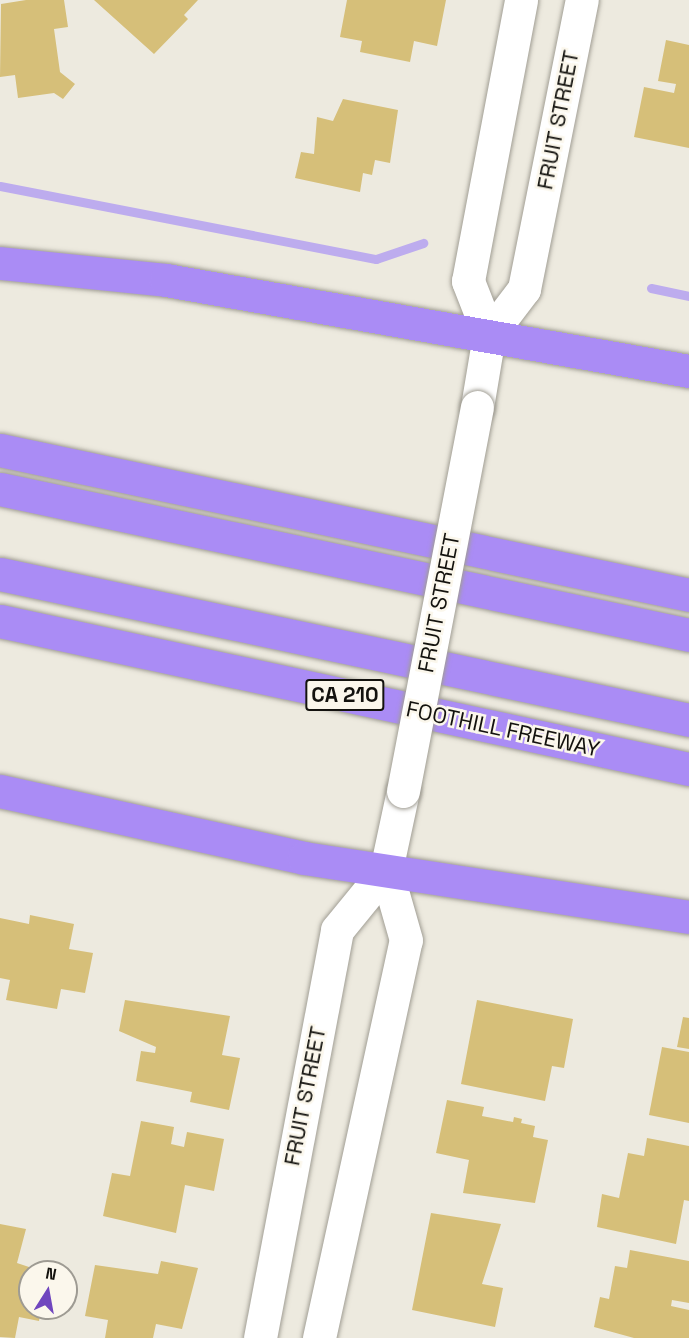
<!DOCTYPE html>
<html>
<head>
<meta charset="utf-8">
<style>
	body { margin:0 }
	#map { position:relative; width:689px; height:1338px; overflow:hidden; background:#edeadf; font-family:"Space Grotesk",sans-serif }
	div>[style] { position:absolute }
	.stream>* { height:9px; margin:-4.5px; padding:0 4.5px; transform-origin:4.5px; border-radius:4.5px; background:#bdacee }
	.building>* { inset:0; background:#d6bf79 }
	.roads { filter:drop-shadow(0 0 2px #a19e94) drop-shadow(0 0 2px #a19e94) }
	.secondary>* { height:33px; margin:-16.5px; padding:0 16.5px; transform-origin:16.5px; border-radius:16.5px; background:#fff }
	.highway>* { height:33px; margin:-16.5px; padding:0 16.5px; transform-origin:16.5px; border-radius:16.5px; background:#aa8cf5 }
	.bridges { filter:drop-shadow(0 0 2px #a19e94) drop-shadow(0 0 2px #a19e94) }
	.secondary-bridge>* { height:33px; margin:-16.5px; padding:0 16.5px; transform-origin:16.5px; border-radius:16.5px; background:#fff }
	span { translate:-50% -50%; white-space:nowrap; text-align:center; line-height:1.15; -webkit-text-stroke:5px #fbf7ec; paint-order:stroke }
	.shield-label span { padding:2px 4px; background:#fbf7ec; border:2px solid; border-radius:4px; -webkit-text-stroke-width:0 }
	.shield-label { font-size:21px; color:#13120e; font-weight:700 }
	.street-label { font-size:22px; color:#13120e }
	.north { position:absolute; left:18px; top:1260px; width:60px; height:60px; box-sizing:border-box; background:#fbf7ec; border:2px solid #9e9b93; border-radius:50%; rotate:11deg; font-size:16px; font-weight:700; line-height:24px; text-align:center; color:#13120e }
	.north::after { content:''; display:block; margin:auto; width:21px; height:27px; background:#7046be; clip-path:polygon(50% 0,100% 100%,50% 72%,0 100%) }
</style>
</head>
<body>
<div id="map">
	<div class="stream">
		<i style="left:0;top:186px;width:383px;rotate:11deg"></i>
		<i style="left:376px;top:259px;width:50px;rotate:-18.8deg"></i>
		<i style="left:651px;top:288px;width:39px;rotate:12deg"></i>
	</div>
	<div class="building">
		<i style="clip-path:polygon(26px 0,64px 0,68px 27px,54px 29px,60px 72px,75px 84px,63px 99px,54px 93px,18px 98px,15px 75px,0 77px,1px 4px)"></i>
		<i style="clip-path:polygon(94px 0,198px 0,184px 15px,188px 19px,154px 54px)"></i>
		<i style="clip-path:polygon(347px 0,446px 0,437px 46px,414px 41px,410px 62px,360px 52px,362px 41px,340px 37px)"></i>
		<i style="clip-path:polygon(666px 40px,689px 45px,689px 148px,634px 137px,644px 87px,674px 93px,676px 84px,658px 81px)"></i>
		<i style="clip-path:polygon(343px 99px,398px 110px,390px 163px,375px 160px,372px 175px,363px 173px,360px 192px,295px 178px,301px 152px,314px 154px,317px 117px,333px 121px)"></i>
		<i style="clip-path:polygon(30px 915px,74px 924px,69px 949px,93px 953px,85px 993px,61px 989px,57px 1009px,6px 1000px,10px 980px,0 978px,0 918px,29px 924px)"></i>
		<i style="clip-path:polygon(125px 1000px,230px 1016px,222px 1055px,240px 1058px,229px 1110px,190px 1102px,192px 1092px,136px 1081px,141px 1051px,155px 1053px,156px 1047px,119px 1031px)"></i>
		<i style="clip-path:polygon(477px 1000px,573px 1019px,564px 1068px,552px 1066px,545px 1101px,461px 1084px)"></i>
		<i style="clip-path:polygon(683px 1017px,689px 1018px,689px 1049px,677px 1047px)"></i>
		<i style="clip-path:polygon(662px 1047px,689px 1052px,689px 1123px,649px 1115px)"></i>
		<i style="clip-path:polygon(447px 1100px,484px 1107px,482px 1116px,513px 1122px,514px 1117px,522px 1119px,521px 1123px,535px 1126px,533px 1137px,548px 1140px,535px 1203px,463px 1193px,469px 1160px,436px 1153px)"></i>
		<i style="clip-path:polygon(141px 1121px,174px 1127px,171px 1144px,184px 1147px,187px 1132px,224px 1139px,214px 1191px,185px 1185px,176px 1233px,103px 1216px,112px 1173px,130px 1176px)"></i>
		<i style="clip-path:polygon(647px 1138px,689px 1146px,689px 1201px,684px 1200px,676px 1244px,597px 1227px,602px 1194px,619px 1198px,628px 1153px,644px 1156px)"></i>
		<i style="clip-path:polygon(431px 1213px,501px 1224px,482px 1284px,503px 1288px,495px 1327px,412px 1310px)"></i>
		<i style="clip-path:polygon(0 1224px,26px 1229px,17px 1263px,41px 1271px,30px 1272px,30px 1308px,41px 1308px,39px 1321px,19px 1317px,15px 1338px,0 1337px)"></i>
		<i style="clip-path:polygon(630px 1250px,689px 1261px,689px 1303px,672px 1300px,671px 1306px,689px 1310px,689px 1338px,634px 1338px,594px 1327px,600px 1297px,609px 1299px,615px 1266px,627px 1268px)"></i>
		<i style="clip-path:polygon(161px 1261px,198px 1268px,182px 1329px,156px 1324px,153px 1338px,105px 1338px,108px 1320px,85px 1316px,95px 1265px,158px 1274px)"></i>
	</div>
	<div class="roads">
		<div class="secondary">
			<i style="left:489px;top:335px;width:58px;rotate:-111.3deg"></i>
			<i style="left:468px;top:281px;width:286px;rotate:-79.3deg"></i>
			<i style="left:477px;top:407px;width:73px;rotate:-80.5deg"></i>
			<i style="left:489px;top:335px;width:58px;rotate:-52.7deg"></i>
			<i style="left:524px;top:289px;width:295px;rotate:-78.7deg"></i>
			<i style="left:260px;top:1338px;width:415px;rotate:-79.3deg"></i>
			<i style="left:337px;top:930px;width:77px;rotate:-50.8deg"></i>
			<i style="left:386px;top:870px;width:81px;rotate:-77.9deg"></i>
			<i style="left:319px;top:1338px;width:407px;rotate:-77.7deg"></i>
			<i style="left:406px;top:940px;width:73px;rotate:-105.9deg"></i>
		</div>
		<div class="highway">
			<i style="left:0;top:263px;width:167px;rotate:5.8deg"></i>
			<i style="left:166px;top:280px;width:531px;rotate:9.87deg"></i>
			<i style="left:0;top:450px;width:704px;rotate:11.88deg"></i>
			<i style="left:0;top:489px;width:704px;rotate:11.96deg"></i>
			<i style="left:0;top:574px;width:704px;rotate:11.96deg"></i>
			<i style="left:0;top:621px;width:705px;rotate:12.12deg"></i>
			<i style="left:0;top:791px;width:311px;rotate:12.4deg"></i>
			<i style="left:304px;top:858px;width:389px;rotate:8.7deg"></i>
		</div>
	</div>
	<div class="bridges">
		<div class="secondary-bridge">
			<i style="left:403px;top:791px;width:391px;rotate:-79.1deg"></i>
		</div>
	</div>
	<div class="shield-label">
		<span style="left:345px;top:695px">CA 210</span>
	</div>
	<div class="street-label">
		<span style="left:558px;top:120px;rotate:-79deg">FRUIT STREET</span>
		<span style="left:439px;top:603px;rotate:-79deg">FRUIT STREET</span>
		<span style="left:503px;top:729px;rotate:12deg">FOOTHILL FREEWAY</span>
		<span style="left:305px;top:1096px;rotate:-79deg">FRUIT STREET</span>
	</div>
	<div class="north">N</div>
</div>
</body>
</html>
